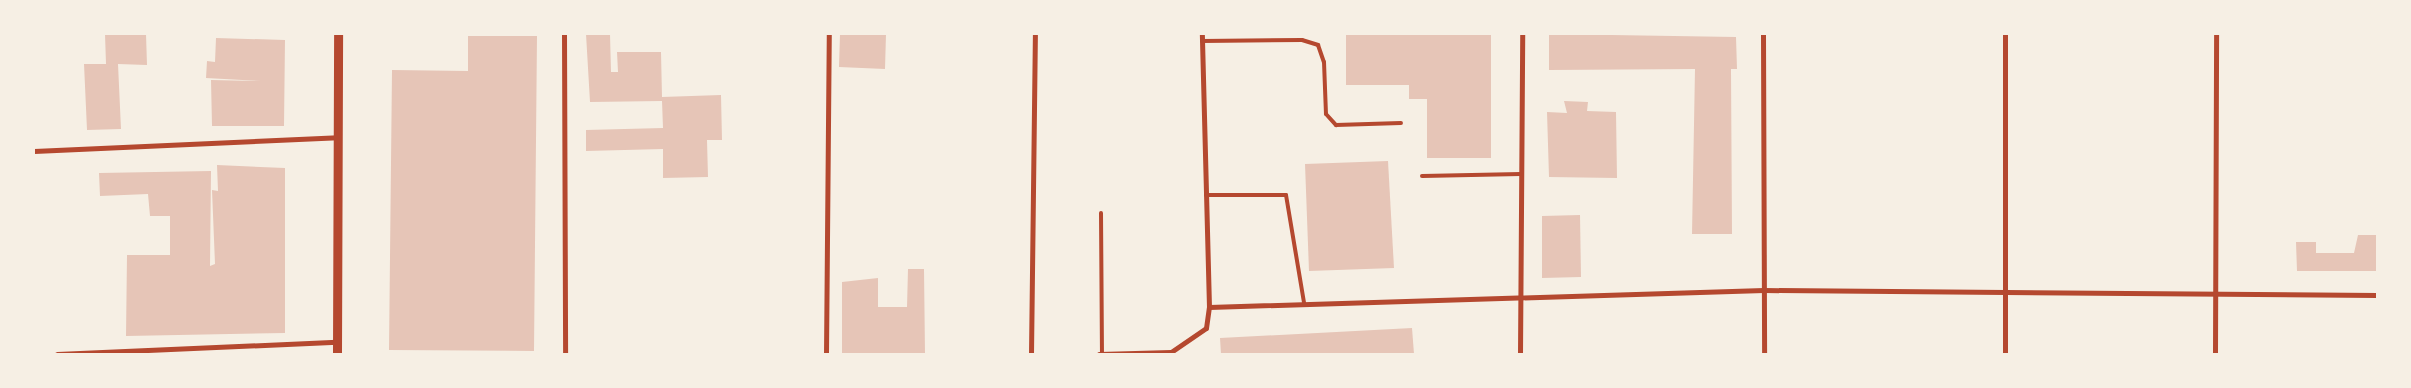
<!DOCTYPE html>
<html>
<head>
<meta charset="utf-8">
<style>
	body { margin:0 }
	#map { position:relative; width:2411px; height:388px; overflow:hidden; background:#f6efe4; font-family:Spectral,serif }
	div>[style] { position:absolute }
	.building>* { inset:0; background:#e6c5b7 }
	.service>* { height:4px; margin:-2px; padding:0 2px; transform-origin:2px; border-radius:2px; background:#b5482f }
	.minor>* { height:5px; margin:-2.5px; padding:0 2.5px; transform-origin:2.5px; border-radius:2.5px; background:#b5482f }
	.tertiary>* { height:9px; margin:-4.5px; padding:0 4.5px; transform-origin:4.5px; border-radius:4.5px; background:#b5482f }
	span { translate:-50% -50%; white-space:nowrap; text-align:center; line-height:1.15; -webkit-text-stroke:5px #f6efe4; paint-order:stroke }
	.frame { position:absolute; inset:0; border:35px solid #f6efe4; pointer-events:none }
</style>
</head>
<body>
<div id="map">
	<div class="building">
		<i style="clip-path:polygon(105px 34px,146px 34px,147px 65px,118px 64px,121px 129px,87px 130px,84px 64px,106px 64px)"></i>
		<i style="clip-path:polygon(586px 34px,610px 34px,611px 72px,618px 72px,617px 52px,661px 52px,662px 97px,721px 95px,722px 140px,707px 140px,708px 177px,663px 178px,663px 149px,586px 151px,586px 130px,663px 128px,662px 101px,590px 102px)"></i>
		<i style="clip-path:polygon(840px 34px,886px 34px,885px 69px,839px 67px)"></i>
		<i style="clip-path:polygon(1549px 34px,1736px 37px,1737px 69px,1731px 69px,1732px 234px,1692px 234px,1695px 69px,1549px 70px)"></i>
		<i style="clip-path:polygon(1346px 35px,1491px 35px,1491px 158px,1427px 158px,1427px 99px,1409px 99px,1409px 85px,1346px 85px)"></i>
		<i style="clip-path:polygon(468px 36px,537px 36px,534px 351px,389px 350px,392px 70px,468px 71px)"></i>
		<i style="clip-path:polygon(216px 38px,285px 40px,284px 126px,212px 126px,211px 80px,261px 81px,206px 78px,207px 61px,215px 62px)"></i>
		<i style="clip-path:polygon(1564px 101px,1588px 102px,1587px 111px,1616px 112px,1617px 178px,1549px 177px,1547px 112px,1567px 113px)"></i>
		<i style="clip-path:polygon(1388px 161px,1394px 268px,1309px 271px,1305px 164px)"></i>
		<i style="clip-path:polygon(217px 165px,285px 168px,285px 333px,126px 336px,127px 255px,170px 255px,170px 216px,150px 216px,148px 194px,100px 196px,99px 173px,211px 171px,210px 266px,215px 264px,212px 190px,218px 191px)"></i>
		<i style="clip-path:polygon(1580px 215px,1581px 277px,1542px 278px,1542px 216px)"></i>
		<i style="clip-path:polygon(2358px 235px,2377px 235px,2377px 271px,2297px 271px,2296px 242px,2316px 242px,2316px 253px,2354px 253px)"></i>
		<i style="clip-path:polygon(908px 269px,924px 269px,925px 354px,842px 354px,842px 282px,878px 278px,878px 307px,907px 307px)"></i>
		<i style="clip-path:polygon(1412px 328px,1414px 354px,1221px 354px,1220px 338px)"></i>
	</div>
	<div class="service">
		<i style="left:1202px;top:41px;width:100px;rotate:-0.6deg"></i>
		<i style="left:1302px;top:40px;width:17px;rotate:17deg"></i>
		<i style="left:1318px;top:45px;width:18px;rotate:71deg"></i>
		<i style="left:1324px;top:62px;width:52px;rotate:87.8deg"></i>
		<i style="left:1326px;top:114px;width:15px;rotate:48deg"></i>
		<i style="left:1336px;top:125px;width:65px;rotate:-1.8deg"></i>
		<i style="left:1422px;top:176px;width:99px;rotate:-1.2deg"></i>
		<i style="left:1206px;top:195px;width:80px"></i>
		<i style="left:1286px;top:195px;width:109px;rotate:80.5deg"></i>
		<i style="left:1101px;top:213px;width:141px;rotate:89.6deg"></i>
	</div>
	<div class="minor">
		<i style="left:564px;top:34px;width:320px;rotate:89.8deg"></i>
		<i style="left:1763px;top:34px;width:320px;rotate:89.8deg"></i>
		<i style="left:34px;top:151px;width:304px;rotate:-2.6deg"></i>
		<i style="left:1209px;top:307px;width:555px;rotate:-1.75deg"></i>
		<i style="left:1764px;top:290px;width:613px;rotate:0.47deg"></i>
		<i style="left:57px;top:354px;width:280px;rotate:-2.5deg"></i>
		<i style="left:826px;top:354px;width:320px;rotate:-89.5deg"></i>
		<i style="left:1031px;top:354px;width:320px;rotate:-89.3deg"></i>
		<i style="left:1099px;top:354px;width:72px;rotate:-1.6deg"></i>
		<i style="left:1171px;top:352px;width:42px;rotate:-34.4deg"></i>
		<i style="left:1206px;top:328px;width:21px;rotate:-82deg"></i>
		<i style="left:1209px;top:307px;width:273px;rotate:-91.5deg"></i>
		<i style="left:1520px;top:354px;width:320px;rotate:-89.6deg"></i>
		<i style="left:2005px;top:354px;width:320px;rotate:-90deg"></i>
		<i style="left:2215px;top:354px;width:320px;rotate:-89.8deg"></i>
	</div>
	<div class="tertiary">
		<i style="left:337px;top:354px;width:320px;rotate:-89.8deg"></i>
	</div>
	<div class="frame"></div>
</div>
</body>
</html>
